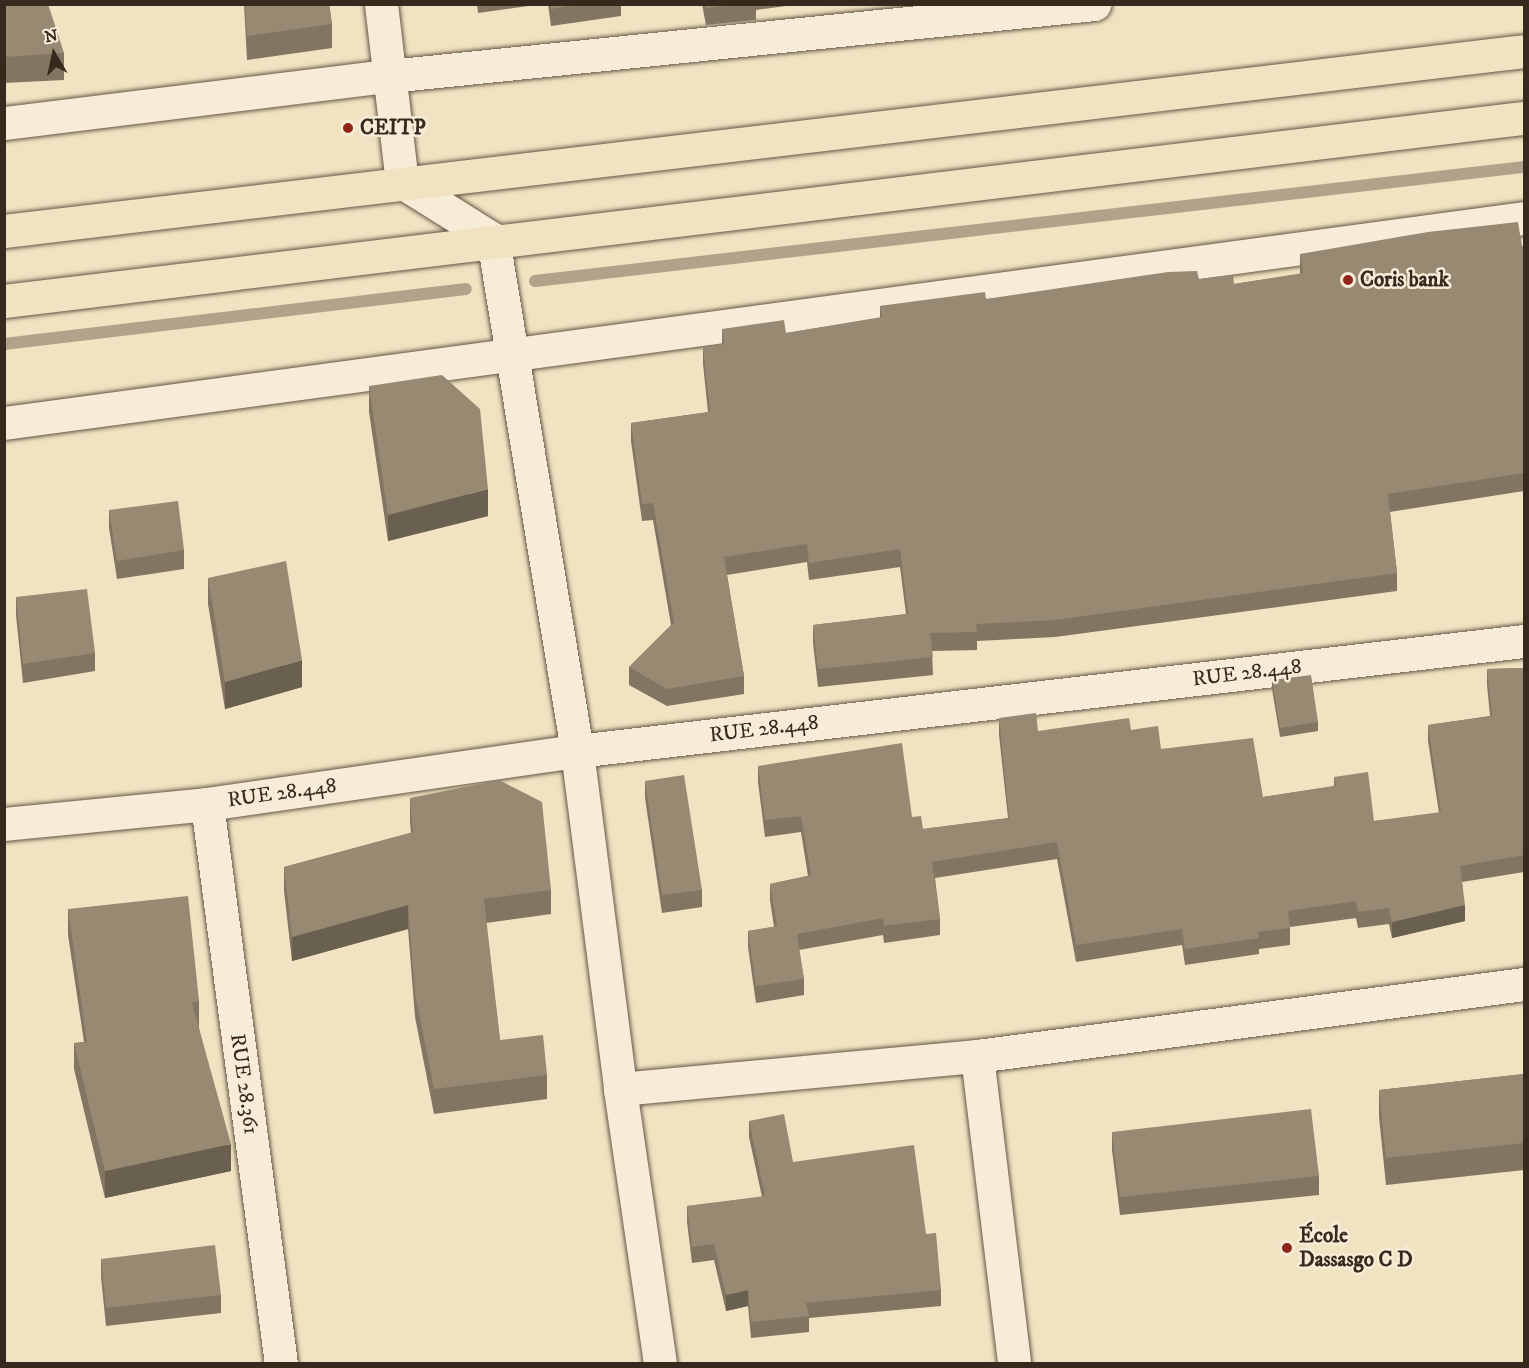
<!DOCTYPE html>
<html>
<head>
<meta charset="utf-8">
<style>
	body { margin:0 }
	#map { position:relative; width:1529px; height:1368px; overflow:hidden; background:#f1e2c1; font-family:"IM FELL DW Pica",serif }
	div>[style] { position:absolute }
	.stream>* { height:12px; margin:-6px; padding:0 6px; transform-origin:6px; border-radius:6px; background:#b1a389 }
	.roads { filter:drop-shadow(0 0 2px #655746) drop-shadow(0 0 2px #655746) }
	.minor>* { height:33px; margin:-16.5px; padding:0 16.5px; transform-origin:16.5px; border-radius:16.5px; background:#f6ecd7 }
	.primary>* { height:33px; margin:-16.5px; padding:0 16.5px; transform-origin:16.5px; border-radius:16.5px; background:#f1e2c1 }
	.wall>* { inset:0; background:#827662 }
	.shaded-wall>* { inset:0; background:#6a6050 }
	.building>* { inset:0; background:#978972 }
	.dots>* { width:16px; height:16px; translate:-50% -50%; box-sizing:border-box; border:3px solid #f6ecd7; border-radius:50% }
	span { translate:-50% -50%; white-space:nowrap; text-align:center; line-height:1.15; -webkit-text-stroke:5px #f6ecd7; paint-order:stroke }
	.poi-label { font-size:21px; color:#36291d; font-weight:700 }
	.left { translate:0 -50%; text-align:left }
	.street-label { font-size:21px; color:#36291d }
	.frame { position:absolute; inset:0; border:6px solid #36291d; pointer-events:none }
	.north { position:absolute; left:24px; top:24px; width:60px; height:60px; -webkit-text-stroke:4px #f6ecd7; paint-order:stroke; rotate:351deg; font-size:16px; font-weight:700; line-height:24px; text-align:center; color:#36291d }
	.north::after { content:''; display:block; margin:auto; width:21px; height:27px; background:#36291d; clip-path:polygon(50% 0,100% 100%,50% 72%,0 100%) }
</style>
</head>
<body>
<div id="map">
	<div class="stream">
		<i style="left:535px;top:281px;width:996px;rotate:-6.58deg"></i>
		<i style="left:4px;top:344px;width:465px;rotate:-6.8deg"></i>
	</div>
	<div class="roads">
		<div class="minor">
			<i style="left:381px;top:4px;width:179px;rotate:83.3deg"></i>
			<i style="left:402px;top:182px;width:107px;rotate:32.1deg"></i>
			<i style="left:493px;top:239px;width:519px;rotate:80.68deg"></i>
			<i style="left:577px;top:751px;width:341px;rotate:82.7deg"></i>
			<i style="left:620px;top:1089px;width:278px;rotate:81.7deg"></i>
			<i style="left:4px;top:123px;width:388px;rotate:-7deg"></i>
			<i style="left:389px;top:76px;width:709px;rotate:-5.83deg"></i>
			<i style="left:4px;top:423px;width:1534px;rotate:-7.68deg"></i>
			<i style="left:207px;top:804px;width:565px;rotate:82.47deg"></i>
			<i style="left:4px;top:824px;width:204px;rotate:-5.6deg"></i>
			<i style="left:207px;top:804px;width:374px;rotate:-8.2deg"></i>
			<i style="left:577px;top:751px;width:953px;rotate:-6.63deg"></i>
			<i style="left:977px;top:1056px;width:552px;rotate:-7.5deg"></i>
			<i style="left:620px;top:1089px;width:359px;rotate:-5.3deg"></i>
			<i style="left:977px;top:1056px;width:310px;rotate:83.1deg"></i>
		</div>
		<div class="primary">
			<i style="left:4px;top:231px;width:1531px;rotate:-6.75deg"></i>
			<i style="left:4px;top:301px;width:1531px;rotate:-6.87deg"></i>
		</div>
	</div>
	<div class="wall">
		<i style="clip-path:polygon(4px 4px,64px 53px,64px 80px,4px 83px)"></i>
		<i style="clip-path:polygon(244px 4px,329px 4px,332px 24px,332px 48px,247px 60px)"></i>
		<i style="clip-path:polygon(477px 4px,543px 4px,478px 13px)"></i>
		<i style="clip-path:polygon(548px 4px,633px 4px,621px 6px,621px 16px,551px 26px)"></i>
		<i style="clip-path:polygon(702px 4px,801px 4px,756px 10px,756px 20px,706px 25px)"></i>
		<i style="clip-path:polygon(1524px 246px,1524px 491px,1390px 512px,1397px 573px,1397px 591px,1055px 637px,977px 641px,977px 650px,932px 651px,933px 675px,818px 687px,813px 643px,813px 625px,906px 614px,900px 567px,809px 580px,807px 562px,727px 575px,744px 676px,744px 694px,667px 706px,629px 685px,629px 667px,671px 625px,653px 520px,642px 521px,631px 441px,631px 423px,708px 412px,703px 364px,703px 347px,722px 344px,722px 329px,786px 333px,880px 318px,880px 306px,986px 299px,1199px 279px,1234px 284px,1300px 274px,1300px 254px)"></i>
		<i style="clip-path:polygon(369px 386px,488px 516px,388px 541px,369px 412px)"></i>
		<i style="clip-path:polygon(109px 510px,184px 550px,184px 569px,117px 579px,109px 528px)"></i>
		<i style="clip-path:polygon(208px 578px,302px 687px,225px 709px,208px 604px)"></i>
		<i style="clip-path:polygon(16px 597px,95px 653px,95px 671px,23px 683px,16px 615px)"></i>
		<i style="clip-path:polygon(1524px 668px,1524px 872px,1462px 882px,1465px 921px,1392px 938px,1389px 924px,1358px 928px,1356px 918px,1290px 927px,1290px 945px,1259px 949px,1259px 954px,1185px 965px,1182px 945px,1076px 962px,1057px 859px,935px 878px,940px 919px,940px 935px,884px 943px,883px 935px,799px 950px,804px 979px,804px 995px,756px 1003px,748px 947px,748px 931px,774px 927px,770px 900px,770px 884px,808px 876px,801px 832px,765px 837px,758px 782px,758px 766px,912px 817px,923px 829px,1008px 818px,999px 735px,999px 718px,1038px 731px,1131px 730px,1161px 749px,1263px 797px,1334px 786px,1334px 777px,1374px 821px,1439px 813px,1428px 741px,1428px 725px,1490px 716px,1487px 685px,1487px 669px)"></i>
		<i style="clip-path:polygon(1272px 680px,1318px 722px,1318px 731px,1280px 737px,1272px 689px)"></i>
		<i style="clip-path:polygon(645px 781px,702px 890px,702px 907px,662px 913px,645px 798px)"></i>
		<i style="clip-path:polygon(410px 798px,551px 890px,551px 914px,486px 923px,500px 1040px,547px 1075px,547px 1099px,434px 1114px,415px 1017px,408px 929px,292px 961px,284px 891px,284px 867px,411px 833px,410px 822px)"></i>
		<i style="clip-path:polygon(68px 909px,199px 1001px,199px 1028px,231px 1171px,105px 1198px,74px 1069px,74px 1043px,84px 1042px,68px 935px)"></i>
		<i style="clip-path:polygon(1524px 1074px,1524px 1170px,1386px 1185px,1379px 1117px,1379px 1090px)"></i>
		<i style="clip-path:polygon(749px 1121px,793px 1162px,926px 1234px,941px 1290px,941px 1306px,809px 1318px,809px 1332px,751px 1338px,748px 1306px,726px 1311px,714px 1260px,692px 1263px,687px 1222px,687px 1206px,762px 1197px,749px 1137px)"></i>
		<i style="clip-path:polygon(1112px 1132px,1319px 1176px,1319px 1195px,1120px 1215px,1112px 1150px)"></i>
		<i style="clip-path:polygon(101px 1259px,221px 1295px,221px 1313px,106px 1326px,101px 1277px)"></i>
	</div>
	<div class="shaded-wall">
		<i style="clip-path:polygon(488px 489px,488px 516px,388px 541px,388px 515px)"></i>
		<i style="clip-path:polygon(302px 660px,302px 687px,225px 709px,225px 682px)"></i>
		<i style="clip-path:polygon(408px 905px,408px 929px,292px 961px,292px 937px)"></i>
		<i style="clip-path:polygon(1465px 905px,1465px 921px,1392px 938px,1392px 922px)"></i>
		<i style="clip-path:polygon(231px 1144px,231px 1171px,105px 1198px,105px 1171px)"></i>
		<i style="clip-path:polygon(748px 1290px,748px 1306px,726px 1311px,726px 1295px)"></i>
	</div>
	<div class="building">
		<i style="clip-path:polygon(4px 4px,48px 4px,64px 53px,4px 57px)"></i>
		<i style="clip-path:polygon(245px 4px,329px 4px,332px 24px,247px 36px)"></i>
		<i style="clip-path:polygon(550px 4px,583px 4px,551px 9px)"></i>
		<i style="clip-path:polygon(705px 4px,738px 4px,706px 8px)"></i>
		<i style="clip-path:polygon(1518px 222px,1522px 246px,1524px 246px,1524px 473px,1388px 494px,1397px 573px,1055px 620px,976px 624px,977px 632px,930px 633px,933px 657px,818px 669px,813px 625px,908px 614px,900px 549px,809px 563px,807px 544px,724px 557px,744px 676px,667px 689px,629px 667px,674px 623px,653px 503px,642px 504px,631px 423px,710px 412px,703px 347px,724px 344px,722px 329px,784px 320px,786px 333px,882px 317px,880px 306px,985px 292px,986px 299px,1168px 272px,1197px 271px,1199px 279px,1233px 275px,1234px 284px,1303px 273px,1300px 254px,1428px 232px)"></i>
		<i style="clip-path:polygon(442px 375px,480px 409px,488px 489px,388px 515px,369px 386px)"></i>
		<i style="clip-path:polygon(178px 501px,184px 550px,117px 561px,109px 510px)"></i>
		<i style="clip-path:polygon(286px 561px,302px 660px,225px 682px,208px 578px)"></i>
		<i style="clip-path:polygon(87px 589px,95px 653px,23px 664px,16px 597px)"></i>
		<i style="clip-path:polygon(1524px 668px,1524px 855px,1460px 866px,1465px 905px,1392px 922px,1389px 908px,1358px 912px,1356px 901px,1288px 911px,1290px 928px,1258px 932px,1259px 938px,1185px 949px,1182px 929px,1076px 945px,1057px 842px,932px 862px,940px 919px,884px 926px,883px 918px,797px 934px,804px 979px,756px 986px,748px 931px,777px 926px,770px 884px,811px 875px,801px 816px,765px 820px,758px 766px,902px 743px,912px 817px,921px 816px,923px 829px,1009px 818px,999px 718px,1036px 713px,1038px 731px,1129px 718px,1131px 730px,1158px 726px,1161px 749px,1253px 738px,1263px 797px,1336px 786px,1334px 777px,1368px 772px,1374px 821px,1441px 812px,1428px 725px,1492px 716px,1487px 669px)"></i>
		<i style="clip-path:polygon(1311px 675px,1318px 722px,1280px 728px,1272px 680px)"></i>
		<i style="clip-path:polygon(684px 775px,702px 890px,662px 895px,645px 781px)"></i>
		<i style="clip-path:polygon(499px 780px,542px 802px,551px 890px,484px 899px,500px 1040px,543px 1035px,547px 1075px,434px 1089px,415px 993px,408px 905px,292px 937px,284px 867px,413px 832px,410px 798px)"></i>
		<i style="clip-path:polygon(188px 896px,199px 1001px,192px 1003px,231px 1144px,105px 1171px,74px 1043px,87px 1042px,68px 909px)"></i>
		<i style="clip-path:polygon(1524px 1074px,1524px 1143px,1386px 1158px,1379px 1090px)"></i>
		<i style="clip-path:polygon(1311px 1109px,1319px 1176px,1120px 1197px,1112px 1132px)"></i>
		<i style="clip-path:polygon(784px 1114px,793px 1162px,914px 1145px,926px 1234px,936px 1233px,941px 1290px,806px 1303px,809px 1316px,751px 1322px,748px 1290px,726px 1295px,714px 1244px,692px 1247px,687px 1206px,765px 1196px,749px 1121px)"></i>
		<i style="clip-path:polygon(215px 1245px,221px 1295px,106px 1308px,101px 1259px)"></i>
	</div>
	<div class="dots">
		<i style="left:348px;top:128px;background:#8f2418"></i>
		<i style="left:1348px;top:280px;background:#8f2418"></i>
		<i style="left:1287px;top:1248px;background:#8f2418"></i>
	</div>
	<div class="poi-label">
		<span class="left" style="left:360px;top:128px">CEITP</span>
		<span class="left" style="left:1360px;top:280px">Coris bank</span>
		<span class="left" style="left:1299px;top:1248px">École<br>Dassasgo C D</span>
	</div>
	<div class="street-label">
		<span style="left:1247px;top:673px;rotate:-7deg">RUE 28.448</span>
		<span style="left:764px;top:729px;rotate:-7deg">RUE 28.448</span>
		<span style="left:282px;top:793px;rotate:-8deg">RUE 28.448</span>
		<span style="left:244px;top:1084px;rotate:82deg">RUE 28.361</span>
	</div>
	<div class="frame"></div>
	<div class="north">N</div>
</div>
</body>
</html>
